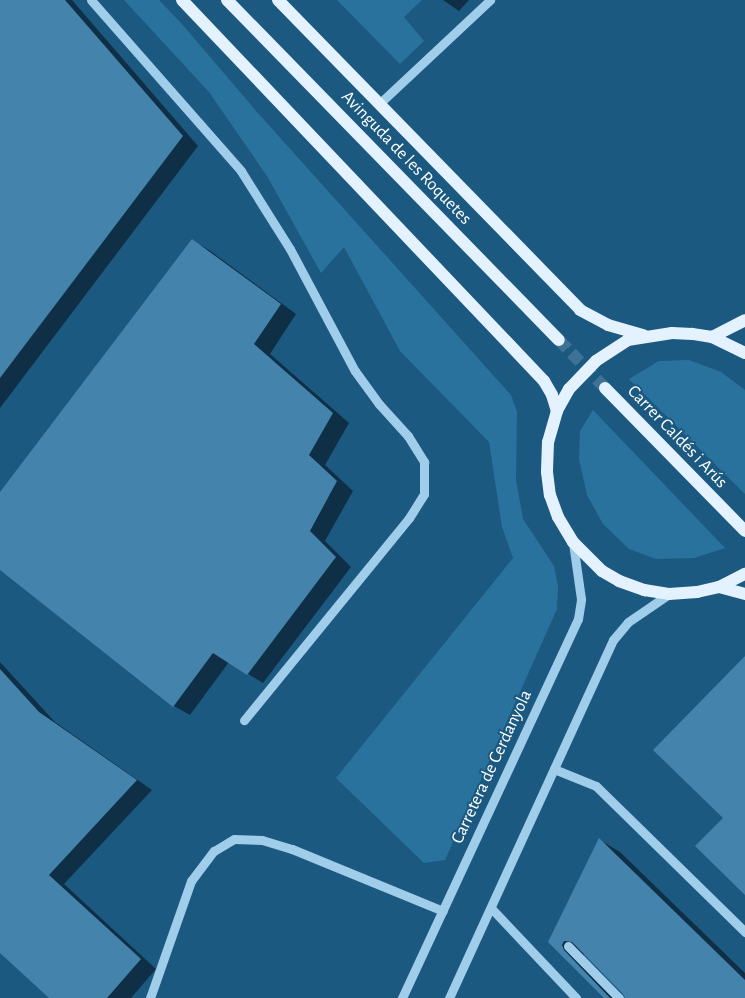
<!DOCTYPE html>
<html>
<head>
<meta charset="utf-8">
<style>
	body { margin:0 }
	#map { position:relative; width:745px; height:998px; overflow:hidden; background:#1b5981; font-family:"Alegreya Sans",sans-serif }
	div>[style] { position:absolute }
	.green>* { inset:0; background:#2a729e }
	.shadow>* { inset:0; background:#0007 }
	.building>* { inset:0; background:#4483ab }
	.major-tunnel>* { height:12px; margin-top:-6px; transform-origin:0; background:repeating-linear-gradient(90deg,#3d7294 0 12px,transparent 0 18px) }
	.minor>* { height:9px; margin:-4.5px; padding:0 4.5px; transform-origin:4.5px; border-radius:4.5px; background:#9fcdea }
	.major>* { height:12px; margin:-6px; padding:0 6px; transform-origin:6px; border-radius:6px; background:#e3f2fe }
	span { translate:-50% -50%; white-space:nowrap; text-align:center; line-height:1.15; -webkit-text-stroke:4px #1b5981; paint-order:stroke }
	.street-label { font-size:18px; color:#fff }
</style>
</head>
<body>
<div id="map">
	<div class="green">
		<i style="clip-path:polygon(124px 0,159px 0,181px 23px,257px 112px,511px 395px,517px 412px,516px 480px,523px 519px,554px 566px,558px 586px,557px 609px,445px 860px,424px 863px,336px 778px,513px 558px,502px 527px,489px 442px,400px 351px,344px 247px,321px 273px,267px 176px,209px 92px)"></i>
		<i style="clip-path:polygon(337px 0,422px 0,404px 17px,424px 41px,400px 64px)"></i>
		<i style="clip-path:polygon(689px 360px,721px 372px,745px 390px,745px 494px,629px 379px,659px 361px)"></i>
		<i style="clip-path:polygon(593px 410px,725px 548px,694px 558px,656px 559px,629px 549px,603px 524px,587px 495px,579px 459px,580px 431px)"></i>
	</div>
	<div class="shadow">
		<i style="clip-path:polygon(0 0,72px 0,198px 146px,0 408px)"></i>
		<i style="clip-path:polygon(443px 0,469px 0,459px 11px)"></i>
		<i style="clip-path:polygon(193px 241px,209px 250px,296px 314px,270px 354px,349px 423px,325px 465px,353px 491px,325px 541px,351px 567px,263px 683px,229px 662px,190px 715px,174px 706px,0 569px,0 494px)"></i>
		<i style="clip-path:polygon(0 662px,55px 722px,152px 790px,64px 884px,156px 969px,131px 998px,51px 998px,0 952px)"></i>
		<i style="clip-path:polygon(600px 840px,620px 852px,745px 973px,745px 998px,626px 998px,625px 993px,584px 951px,584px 963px,618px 998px,606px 998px,550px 942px)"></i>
	</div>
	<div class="building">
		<i style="clip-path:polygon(0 0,65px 0,183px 136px,0 378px)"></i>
		<i style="clip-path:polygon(192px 239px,281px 304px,254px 344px,333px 413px,309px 455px,337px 481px,310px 531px,336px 557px,247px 675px,213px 653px,173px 707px,0 570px,0 492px)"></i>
		<i style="clip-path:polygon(745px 656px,745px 895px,695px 846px,723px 818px,653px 750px)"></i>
		<i style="clip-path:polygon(0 669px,39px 712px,137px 780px,49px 875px,141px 959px,107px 998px,49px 998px,0 953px)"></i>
		<i style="clip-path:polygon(599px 838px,745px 980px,745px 998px,625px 998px,623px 994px,572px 942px,564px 941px,562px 945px,564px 950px,610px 998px,604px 998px,548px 942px)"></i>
	</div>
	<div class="major-tunnel">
		<i style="left:559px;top:340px;width:66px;rotate:46.2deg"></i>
	</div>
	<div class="minor">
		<i style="left:91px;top:0;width:227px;rotate:48.7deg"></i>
		<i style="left:241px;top:171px;width:92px;rotate:57.9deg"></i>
		<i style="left:290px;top:249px;width:138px;rotate:62deg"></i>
		<i style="left:355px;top:371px;width:41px;rotate:54deg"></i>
		<i style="left:379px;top:404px;width:43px;rotate:47.8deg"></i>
		<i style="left:408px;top:436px;width:31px;rotate:58deg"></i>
		<i style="left:424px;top:462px;width:32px;rotate:90deg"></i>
		<i style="left:424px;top:494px;width:28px;rotate:122deg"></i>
		<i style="left:409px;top:518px;width:261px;rotate:129.2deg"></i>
		<i style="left:380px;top:103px;width:151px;rotate:-43.1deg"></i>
		<i style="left:554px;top:769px;width:45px;rotate:22deg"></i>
		<i style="left:596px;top:786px;width:209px;rotate:44.4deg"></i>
		<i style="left:491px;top:908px;width:124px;rotate:46.6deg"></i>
		<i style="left:568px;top:946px;width:73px;rotate:45.6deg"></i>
		<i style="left:150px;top:998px;width:124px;rotate:-70.7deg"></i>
		<i style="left:191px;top:881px;width:38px;rotate:-53deg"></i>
		<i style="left:214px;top:851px;width:23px;rotate:-31deg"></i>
		<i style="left:234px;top:839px;width:28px;rotate:2deg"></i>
		<i style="left:262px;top:840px;width:31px;rotate:17deg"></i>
		<i style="left:292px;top:849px;width:163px;rotate:22.3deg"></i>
		<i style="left:402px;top:998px;width:418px;rotate:-65.1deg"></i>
		<i style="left:578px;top:619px;width:20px;rotate:-81deg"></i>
		<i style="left:581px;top:599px;width:57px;rotate:-98.1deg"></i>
		<i style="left:449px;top:998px;width:394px;rotate:-65.4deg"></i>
		<i style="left:613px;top:640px;width:23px;rotate:-50deg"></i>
		<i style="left:628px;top:622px;width:50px;rotate:-34.3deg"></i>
	</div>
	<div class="major">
		<i style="left:182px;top:0;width:526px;rotate:46.46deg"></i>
		<i style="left:544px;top:381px;width:16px;rotate:60deg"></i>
		<i style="left:552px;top:395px;width:17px;rotate:73deg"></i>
		<i style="left:227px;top:0;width:475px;rotate:45.7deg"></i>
		<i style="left:278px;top:0;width:433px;rotate:45.7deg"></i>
		<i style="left:580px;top:310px;width:32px;rotate:28deg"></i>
		<i style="left:608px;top:325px;width:37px;rotate:16deg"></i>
		<i style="left:712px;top:337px;width:37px;rotate:-27deg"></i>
		<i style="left:745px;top:353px;width:37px;rotate:-154deg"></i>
		<i style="left:712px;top:337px;width:20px;rotate:-171deg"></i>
		<i style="left:692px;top:334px;width:20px;rotate:-177deg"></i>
		<i style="left:672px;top:333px;width:45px;rotate:171deg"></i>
		<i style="left:628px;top:340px;width:38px;rotate:147deg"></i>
		<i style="left:596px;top:361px;width:39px;rotate:134deg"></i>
		<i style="left:569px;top:389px;width:25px;rotate:119deg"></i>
		<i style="left:557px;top:411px;width:32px;rotate:106deg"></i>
		<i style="left:548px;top:442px;width:30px;rotate:92deg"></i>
		<i style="left:547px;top:472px;width:23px;rotate:83deg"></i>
		<i style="left:550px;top:495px;width:23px;rotate:70deg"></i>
		<i style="left:558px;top:517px;width:29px;rotate:59deg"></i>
		<i style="left:573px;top:542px;width:41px;rotate:45deg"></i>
		<i style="left:602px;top:571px;width:20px;rotate:30deg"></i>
		<i style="left:619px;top:581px;width:27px;rotate:20deg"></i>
		<i style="left:644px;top:590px;width:25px;rotate:9deg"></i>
		<i style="left:669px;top:594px;width:28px;rotate:-4deg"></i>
		<i style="left:697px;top:592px;width:23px;rotate:-13deg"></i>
		<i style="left:719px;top:587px;width:27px;rotate:15deg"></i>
		<i style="left:605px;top:388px;width:200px;rotate:45.6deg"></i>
		<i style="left:719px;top:587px;width:29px;rotate:-27deg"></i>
	</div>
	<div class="street-label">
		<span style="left:406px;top:158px;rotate:46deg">Avinguda de les Roquetes</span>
		<span style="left:677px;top:437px;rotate:46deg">Carrer Caldés i Arús</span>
		<span style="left:492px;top:767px;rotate:-65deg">Carretera de Cerdanyola</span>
	</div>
</div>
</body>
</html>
